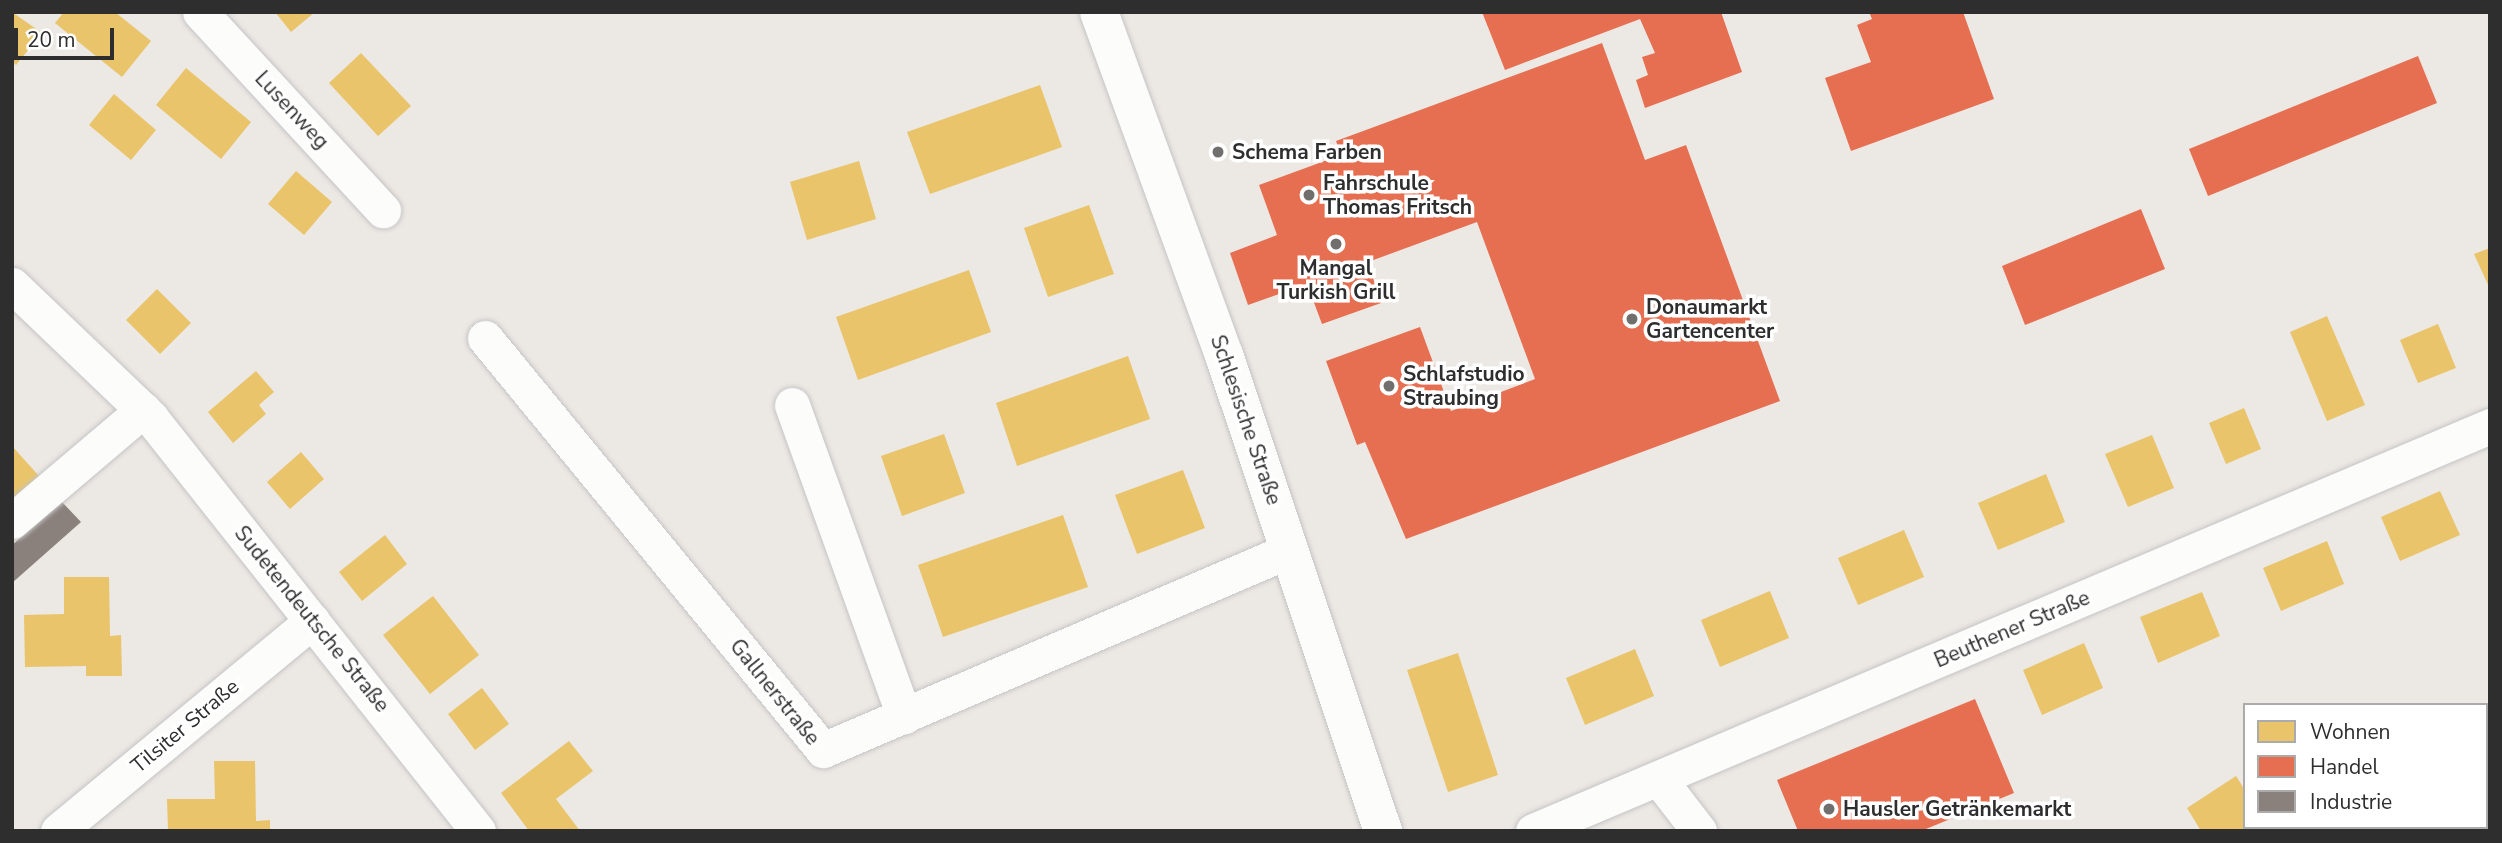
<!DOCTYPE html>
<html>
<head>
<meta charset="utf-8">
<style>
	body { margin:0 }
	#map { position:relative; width:2502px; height:843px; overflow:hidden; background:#ece8e4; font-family:"Nunito Sans",sans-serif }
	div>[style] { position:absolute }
	.homes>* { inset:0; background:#e9c46a }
	.shops>* { inset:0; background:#e76f51 }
	.industry>* { inset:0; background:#8a817c }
	.roads { filter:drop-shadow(0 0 2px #c5c4c5) drop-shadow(0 0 2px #c5c4c5) }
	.street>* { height:35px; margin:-17.5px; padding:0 17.5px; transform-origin:17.5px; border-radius:17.5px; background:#fcfcfb }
	.secondary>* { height:38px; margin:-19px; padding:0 19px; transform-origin:19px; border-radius:19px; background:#fcfcfb }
	.dots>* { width:19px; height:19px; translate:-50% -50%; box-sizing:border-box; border:4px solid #fff; border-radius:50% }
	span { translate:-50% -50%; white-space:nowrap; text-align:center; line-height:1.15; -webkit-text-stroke:7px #fff; paint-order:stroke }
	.street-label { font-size:21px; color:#2e2e2e }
	.poi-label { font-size:21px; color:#2e2e2e; font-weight:700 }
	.left { translate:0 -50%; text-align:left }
	.frame { position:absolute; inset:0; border:14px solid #2e2e2e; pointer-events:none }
	.legend { position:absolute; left:2243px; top:703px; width:245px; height:126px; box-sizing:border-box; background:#fff; border:2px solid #ababab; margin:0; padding:9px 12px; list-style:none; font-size:21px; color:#2e2e2e }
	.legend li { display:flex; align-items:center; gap:14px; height:35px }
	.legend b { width:35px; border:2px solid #ababab }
	.scale { position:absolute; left:14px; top:28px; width:100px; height:32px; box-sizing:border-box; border:4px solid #2e2e2e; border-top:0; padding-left:9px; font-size:21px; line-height:24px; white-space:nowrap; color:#2e2e2e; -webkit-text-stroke:5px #fff; paint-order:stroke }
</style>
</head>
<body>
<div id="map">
	<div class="homes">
		<i style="clip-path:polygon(12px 12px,42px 33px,16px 65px,12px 61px)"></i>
		<i style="clip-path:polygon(64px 12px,115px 12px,151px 41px,122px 77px,55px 23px)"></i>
		<i style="clip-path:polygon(275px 12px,315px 12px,291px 32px)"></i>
		<i style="clip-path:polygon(361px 53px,411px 106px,378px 136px,329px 83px)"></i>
		<i style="clip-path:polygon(186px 68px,251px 122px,221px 159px,156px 105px)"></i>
		<i style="clip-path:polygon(1040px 85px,1062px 147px,930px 194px,907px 132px)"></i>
		<i style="clip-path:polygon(114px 94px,156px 130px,131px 160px,89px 125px)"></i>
		<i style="clip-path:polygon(859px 161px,876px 219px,807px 240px,790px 182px)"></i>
		<i style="clip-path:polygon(296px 171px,332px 202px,304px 235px,268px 204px)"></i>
		<i style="clip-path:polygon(1089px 205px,1114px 274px,1048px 297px,1024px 228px)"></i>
		<i style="clip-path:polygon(2490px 248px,2490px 289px,2474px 254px)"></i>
		<i style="clip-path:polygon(969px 270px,991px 332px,858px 380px,836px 317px)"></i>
		<i style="clip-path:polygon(157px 289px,191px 323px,160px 354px,126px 320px)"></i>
		<i style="clip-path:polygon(2327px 316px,2365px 405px,2327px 421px,2290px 332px)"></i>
		<i style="clip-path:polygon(2438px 324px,2456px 368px,2418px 383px,2400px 340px)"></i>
		<i style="clip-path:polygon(1128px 356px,1150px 419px,1017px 466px,996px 403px)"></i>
		<i style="clip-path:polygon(256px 371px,274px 392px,259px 405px,266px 414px,233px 443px,208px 412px)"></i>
		<i style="clip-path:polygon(2244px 408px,2261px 449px,2226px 464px,2209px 423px)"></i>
		<i style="clip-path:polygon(944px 434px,965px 493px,902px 516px,881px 456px)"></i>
		<i style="clip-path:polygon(2152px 435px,2174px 488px,2128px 507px,2105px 454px)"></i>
		<i style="clip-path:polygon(12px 446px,39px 476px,12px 499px)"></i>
		<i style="clip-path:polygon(301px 452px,324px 479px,290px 509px,267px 482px)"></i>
		<i style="clip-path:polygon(1183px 470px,1205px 528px,1137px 554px,1115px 495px)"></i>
		<i style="clip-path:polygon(2046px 474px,2065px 522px,1998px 550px,1978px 503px)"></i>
		<i style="clip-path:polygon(2440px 491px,2460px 535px,2400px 561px,2381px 517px)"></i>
		<i style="clip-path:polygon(1063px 515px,1088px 587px,943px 637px,918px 565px)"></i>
		<i style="clip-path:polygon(1904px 530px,1924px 577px,1858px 605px,1838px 558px)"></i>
		<i style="clip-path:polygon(385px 535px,407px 564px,362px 601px,339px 572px)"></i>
		<i style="clip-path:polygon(2327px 541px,2344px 584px,2281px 611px,2263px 568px)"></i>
		<i style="clip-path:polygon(64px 577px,109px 577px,110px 636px,121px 635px,122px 676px,86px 676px,86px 666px,25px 667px,24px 615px,64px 614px)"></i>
		<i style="clip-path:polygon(1770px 591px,1789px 638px,1720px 667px,1701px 620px)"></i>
		<i style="clip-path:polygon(2202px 592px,2220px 636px,2158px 663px,2140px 617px)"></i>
		<i style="clip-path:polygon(433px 596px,479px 655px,430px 694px,383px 635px)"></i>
		<i style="clip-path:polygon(2084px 643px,2103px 688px,2042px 715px,2023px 670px)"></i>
		<i style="clip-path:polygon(1635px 649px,1654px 696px,1585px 725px,1566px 678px)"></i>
		<i style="clip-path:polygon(1458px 653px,1498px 775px,1448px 792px,1407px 670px)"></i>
		<i style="clip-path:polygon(482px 688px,509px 724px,475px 750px,448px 714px)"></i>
		<i style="clip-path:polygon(569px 741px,593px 771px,556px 799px,580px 831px,529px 831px,501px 793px)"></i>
		<i style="clip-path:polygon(214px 761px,255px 761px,256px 821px,270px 820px,270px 831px,168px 831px,167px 799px,215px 799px)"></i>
		<i style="clip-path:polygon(2236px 776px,2245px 790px,2245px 827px,2271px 831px,2201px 831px,2187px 808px)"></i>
		<i style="clip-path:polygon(2486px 815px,2490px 831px,2421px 827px,2486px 827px)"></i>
	</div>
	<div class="shops">
		<i style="clip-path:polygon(1482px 12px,1721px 12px,1742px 72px,1645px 108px,1636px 80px,1648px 75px,1642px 57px,1655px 53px,1640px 19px,1505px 70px)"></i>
		<i style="clip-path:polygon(1869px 12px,1963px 12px,1994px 99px,1851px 151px,1825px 78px,1871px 62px,1857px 25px,1872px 19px)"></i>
		<i style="clip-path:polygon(1602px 43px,1645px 160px,1686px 145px,1780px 401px,1406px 539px,1365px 442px,1357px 445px,1326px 361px,1420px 327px,1451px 411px,1535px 379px,1477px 222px,1368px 262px,1381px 303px,1322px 324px,1307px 284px,1248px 305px,1230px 253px,1277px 235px,1259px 185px,1341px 155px,1336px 141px)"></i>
		<i style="clip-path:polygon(2418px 56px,2437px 103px,2208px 196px,2189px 149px)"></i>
		<i style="clip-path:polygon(2141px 209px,2165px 269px,2025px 325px,2002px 266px)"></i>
		<i style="clip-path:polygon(1975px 699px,2014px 793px,1921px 831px,1798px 831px,1777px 780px)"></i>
	</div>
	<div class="industry">
		<i style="clip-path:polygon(62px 502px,81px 522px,12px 583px,12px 545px)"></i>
	</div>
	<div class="roads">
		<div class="street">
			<i style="left:200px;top:12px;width:270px;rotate:47.3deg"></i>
			<i style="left:12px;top:285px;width:192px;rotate:43.7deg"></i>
			<i style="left:151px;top:418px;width:527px;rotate:51.63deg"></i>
			<i style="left:485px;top:338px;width:533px;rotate:50.63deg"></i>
			<i style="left:823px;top:750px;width:508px;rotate:-23.18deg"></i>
			<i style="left:792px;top:405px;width:331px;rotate:70.2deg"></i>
			<i style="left:12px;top:521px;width:172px;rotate:-40.3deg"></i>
			<i style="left:1659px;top:779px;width:66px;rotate:52.4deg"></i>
			<i style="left:58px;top:831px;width:330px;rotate:-39.6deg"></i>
			<i style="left:1533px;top:831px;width:1039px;rotate:-22.94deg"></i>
		</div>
		<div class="secondary">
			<i style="left:1099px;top:12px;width:365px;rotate:70deg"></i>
			<i style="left:1224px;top:355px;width:502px;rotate:71.53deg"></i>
		</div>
	</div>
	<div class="dots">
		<i style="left:1218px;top:152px;background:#706f6e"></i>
		<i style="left:1309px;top:195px;background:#706f6e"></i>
		<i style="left:1336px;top:244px;background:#706f6e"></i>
		<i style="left:1632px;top:319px;background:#706f6e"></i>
		<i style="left:1389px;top:386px;background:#706f6e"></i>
		<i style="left:1829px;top:809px;background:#706f6e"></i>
	</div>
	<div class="street-label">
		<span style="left:292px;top:110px;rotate:47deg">Lusenweg</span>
		<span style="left:1246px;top:420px;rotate:71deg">Schlesische Straße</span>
		<span style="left:312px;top:619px;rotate:51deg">Sudetendeutsche Straße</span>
		<span style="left:2012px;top:629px;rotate:-23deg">Beuthener Straße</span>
		<span style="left:775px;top:692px;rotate:51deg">Gallnerstraße</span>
		<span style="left:185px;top:726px;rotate:-40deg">Tilsiter Straße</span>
	</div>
	<div class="poi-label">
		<span class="left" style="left:1232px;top:152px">Schema Farben</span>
		<span class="left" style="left:1323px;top:195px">Fahrschule<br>Thomas Fritsch</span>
		<span style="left:1336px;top:280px">Mangal<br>Turkish Grill</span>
		<span class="left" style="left:1646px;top:319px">Donaumarkt<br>Gartencenter</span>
		<span class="left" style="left:1403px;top:386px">Schlafstudio<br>Straubing</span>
		<span class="left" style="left:1843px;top:809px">Hausler Getränkemarkt</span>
	</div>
	<div class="frame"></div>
	<ul class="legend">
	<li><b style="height:19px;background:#e9c46a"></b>Wohnen</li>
	<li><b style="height:19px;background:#e76f51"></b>Handel</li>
	<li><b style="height:19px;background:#8a817c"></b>Industrie</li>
	</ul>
	<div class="scale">20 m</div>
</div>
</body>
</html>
